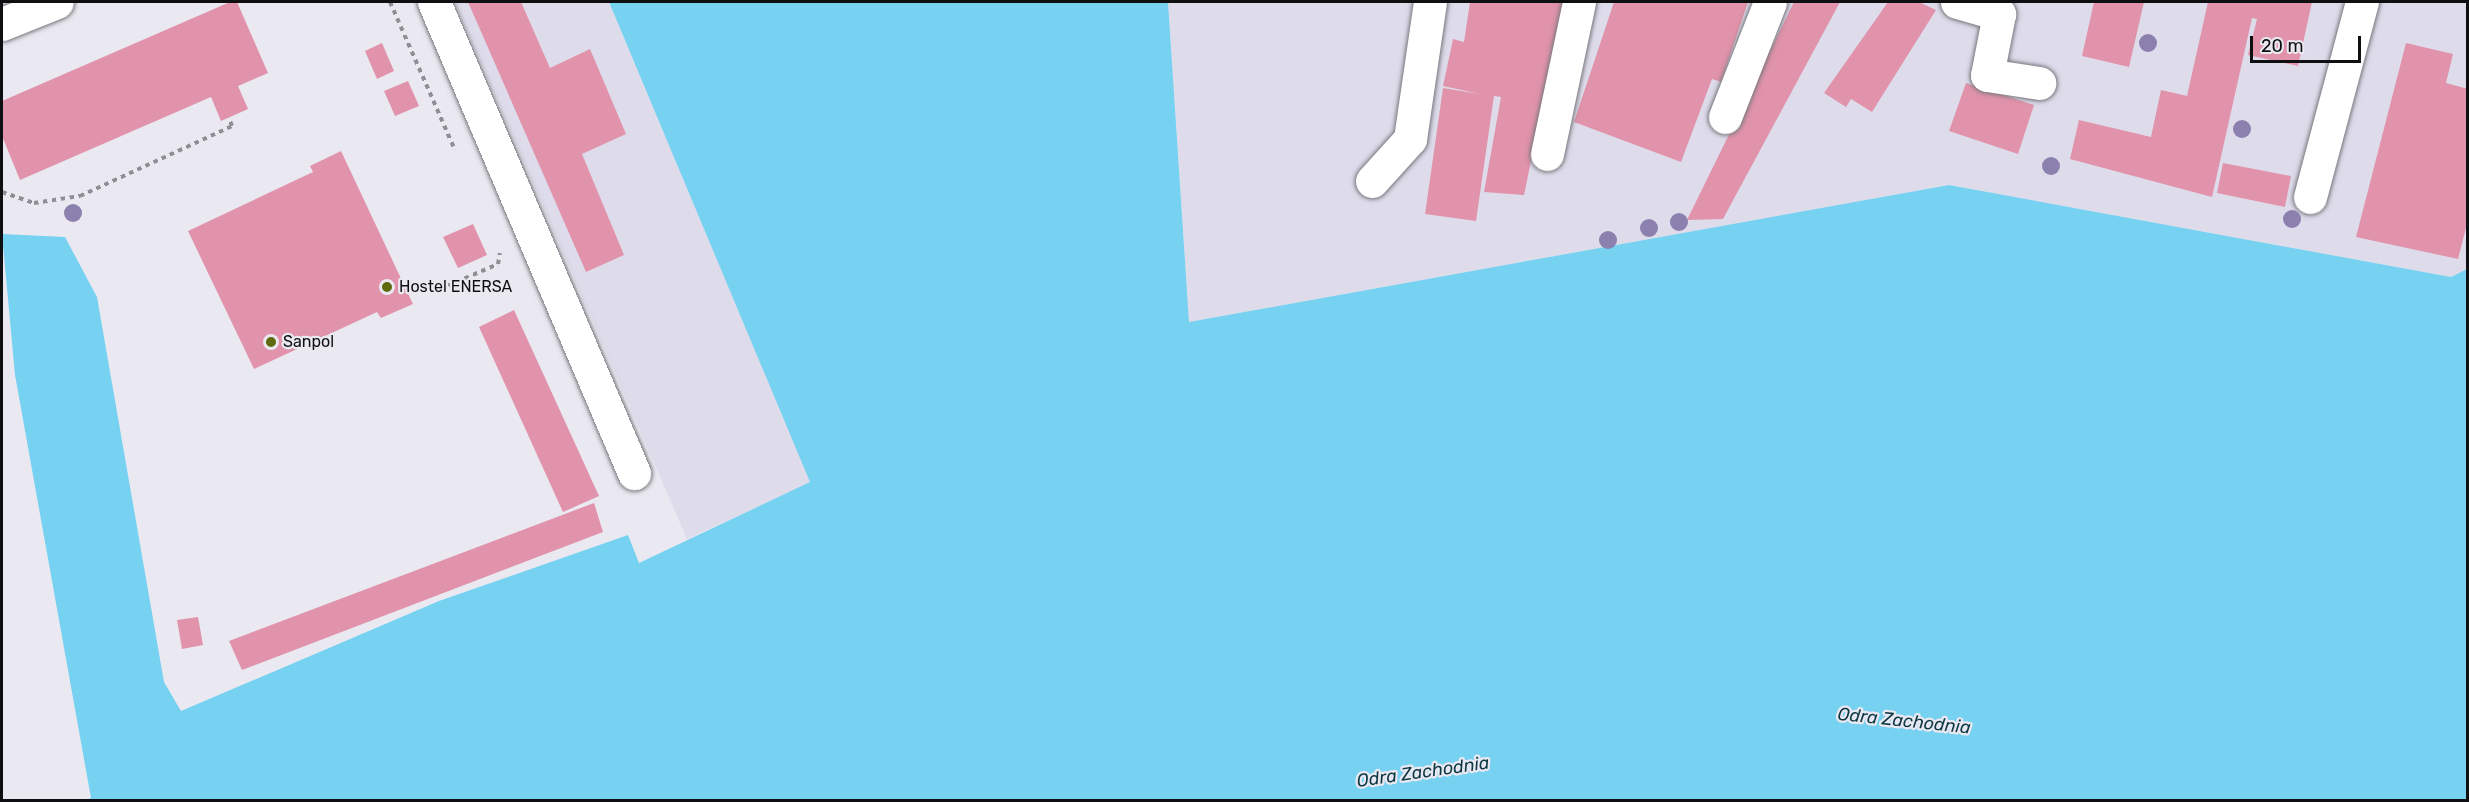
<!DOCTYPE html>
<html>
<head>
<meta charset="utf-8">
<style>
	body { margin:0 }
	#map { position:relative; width:2469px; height:802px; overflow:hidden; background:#eae9f1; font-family:Rubik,sans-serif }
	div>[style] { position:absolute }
	.built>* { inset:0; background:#dedceb }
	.water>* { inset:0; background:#77d1f1 }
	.building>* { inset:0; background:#e093aa }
	.path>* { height:4px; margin-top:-2px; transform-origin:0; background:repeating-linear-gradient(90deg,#8e8e94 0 4.5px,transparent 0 9px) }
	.roads { filter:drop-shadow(0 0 2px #78777e) drop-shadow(0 0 2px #78777e) }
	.minor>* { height:33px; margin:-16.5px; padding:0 16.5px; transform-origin:16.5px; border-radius:16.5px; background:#fff }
	.trees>* { width:18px; height:18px; margin:-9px; border-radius:50%; background:#8c80af }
	.dots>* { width:16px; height:16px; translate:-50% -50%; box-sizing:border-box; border:3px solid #eae9f1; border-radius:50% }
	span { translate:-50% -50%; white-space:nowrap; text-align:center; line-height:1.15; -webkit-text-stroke:4.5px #eae9f1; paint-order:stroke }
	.poi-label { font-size:16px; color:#0f0f12 }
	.left { translate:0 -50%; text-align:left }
	.water-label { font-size:18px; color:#0d3845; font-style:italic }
	.frame { position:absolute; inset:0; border:3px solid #0f0f12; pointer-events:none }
	.scale { position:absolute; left:2250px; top:36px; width:111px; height:27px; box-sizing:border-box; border:3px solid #0f0f12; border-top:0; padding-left:8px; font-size:18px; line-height:21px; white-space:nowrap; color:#0f0f12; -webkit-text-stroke:4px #eae9f1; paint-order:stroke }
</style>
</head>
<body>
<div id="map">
	<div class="built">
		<i style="clip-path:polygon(455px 2px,609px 2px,811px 482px,687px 539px)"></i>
		<i style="clip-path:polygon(1168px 2px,2467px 2px,2467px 269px,2451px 277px,1949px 185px,1189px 322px)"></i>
	</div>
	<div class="water">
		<i style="clip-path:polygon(609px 2px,1168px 2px,1189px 322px,1949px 185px,2451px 277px,2467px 269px,2467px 800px,86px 800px,91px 798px,15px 375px,2px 234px,65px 237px,97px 297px,164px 682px,181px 711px,439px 601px,628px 535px,639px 563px,810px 482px)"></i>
	</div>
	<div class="building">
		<i style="clip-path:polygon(230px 2px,237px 2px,268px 73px,238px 86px,248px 109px,221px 121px,211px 97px,20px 180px,2px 136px,2px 101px)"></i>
		<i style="clip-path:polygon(468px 2px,521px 2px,550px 68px,590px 49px,626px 134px,582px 154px,624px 255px,586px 272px)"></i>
		<i style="clip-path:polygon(1470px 2px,1564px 2px,1524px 195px,1484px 192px,1501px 97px,1494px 96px,1476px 221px,1425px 214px,1443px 88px,1480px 94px,1443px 86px,1453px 39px,1464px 42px)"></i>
		<i style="clip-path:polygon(1614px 2px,1748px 2px,1721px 82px,1712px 79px,1681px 162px,1574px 122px)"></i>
		<i style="clip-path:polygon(1794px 2px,1840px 2px,1723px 219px,1687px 220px)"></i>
		<i style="clip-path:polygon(1888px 2px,1919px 2px,1936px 10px,1872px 112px,1851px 99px,1846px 107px,1824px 93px)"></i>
		<i style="clip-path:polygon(2094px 2px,2144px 2px,2129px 67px,2082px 56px)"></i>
		<i style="clip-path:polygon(2208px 2px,2312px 2px,2298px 66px,2248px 55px,2257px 19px,2252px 18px,2212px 197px,2070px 159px,2079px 120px,2151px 137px,2161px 90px,2187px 96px)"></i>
		<i style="clip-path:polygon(382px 43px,394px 71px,377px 79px,365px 51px)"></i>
		<i style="clip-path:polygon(2406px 43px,2453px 54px,2446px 83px,2468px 89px,2468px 220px,2458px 259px,2356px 237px)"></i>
		<i style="clip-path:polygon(408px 81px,419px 106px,395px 116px,384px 91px)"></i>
		<i style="clip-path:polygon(1966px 83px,2034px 105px,2018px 154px,1949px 131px)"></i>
		<i style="clip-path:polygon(341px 151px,413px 304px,381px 318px,377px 312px,254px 369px,188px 231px,313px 172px,310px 166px)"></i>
		<i style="clip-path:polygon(2223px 163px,2291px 176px,2285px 207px,2217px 193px)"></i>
		<i style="clip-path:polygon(473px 224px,487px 255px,458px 268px,443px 237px)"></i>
		<i style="clip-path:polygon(514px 310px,599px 496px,563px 512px,479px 327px)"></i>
		<i style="clip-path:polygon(594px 503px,603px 532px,242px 670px,229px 641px)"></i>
		<i style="clip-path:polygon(198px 617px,203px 645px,182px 649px,177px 620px)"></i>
	</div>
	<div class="path">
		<i style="left:390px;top:2px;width:162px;rotate:66.3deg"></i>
		<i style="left:2px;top:192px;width:34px;rotate:19deg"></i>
		<i style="left:34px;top:203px;width:47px;rotate:-8.7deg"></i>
		<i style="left:80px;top:196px;width:167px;rotate:-24.7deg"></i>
		<i style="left:232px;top:126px;width:9px;rotate:-111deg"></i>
		<i style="left:440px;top:289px;width:63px;rotate:-23.3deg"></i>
		<i style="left:498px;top:264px;width:11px;rotate:-80deg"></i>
	</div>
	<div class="roads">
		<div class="minor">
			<i style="left:434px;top:2px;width:512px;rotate:66.99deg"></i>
			<i style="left:1957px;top:2px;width:44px;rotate:15.9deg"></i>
			<i style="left:1999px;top:14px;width:62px;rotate:101.1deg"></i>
			<i style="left:1987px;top:75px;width:53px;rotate:8.7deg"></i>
			<i style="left:2px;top:24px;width:59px;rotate:-21.8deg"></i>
			<i style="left:1725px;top:117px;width:123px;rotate:-68.6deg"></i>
			<i style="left:1547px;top:154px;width:155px;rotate:-78.1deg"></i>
			<i style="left:1372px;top:181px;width:57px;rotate:-47.9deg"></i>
			<i style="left:1410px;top:139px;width:138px;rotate:-81.7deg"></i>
			<i style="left:2310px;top:197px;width:202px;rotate:-75.1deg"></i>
		</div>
	</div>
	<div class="trees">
		<i style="left:2148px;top:43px"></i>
		<i style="left:2242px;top:129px"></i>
		<i style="left:2051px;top:166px"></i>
		<i style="left:73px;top:213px"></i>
		<i style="left:2292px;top:219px"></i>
		<i style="left:1679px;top:222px"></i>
		<i style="left:1649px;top:228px"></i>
		<i style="left:1608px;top:240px"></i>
	</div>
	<div class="dots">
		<i style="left:387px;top:287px;background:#5f690d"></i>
		<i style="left:271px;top:342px;background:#5f690d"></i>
	</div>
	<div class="poi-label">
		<span class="left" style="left:399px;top:287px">Hostel ENERSA</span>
		<span class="left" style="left:283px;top:342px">Sanpol</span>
	</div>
	<div class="water-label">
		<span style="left:1904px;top:721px;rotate:6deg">Odra Zachodnia</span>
		<span style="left:1423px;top:772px;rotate:-8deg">Odra Zachodnia</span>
	</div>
	<div class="frame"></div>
	<div class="scale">20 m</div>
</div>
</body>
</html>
